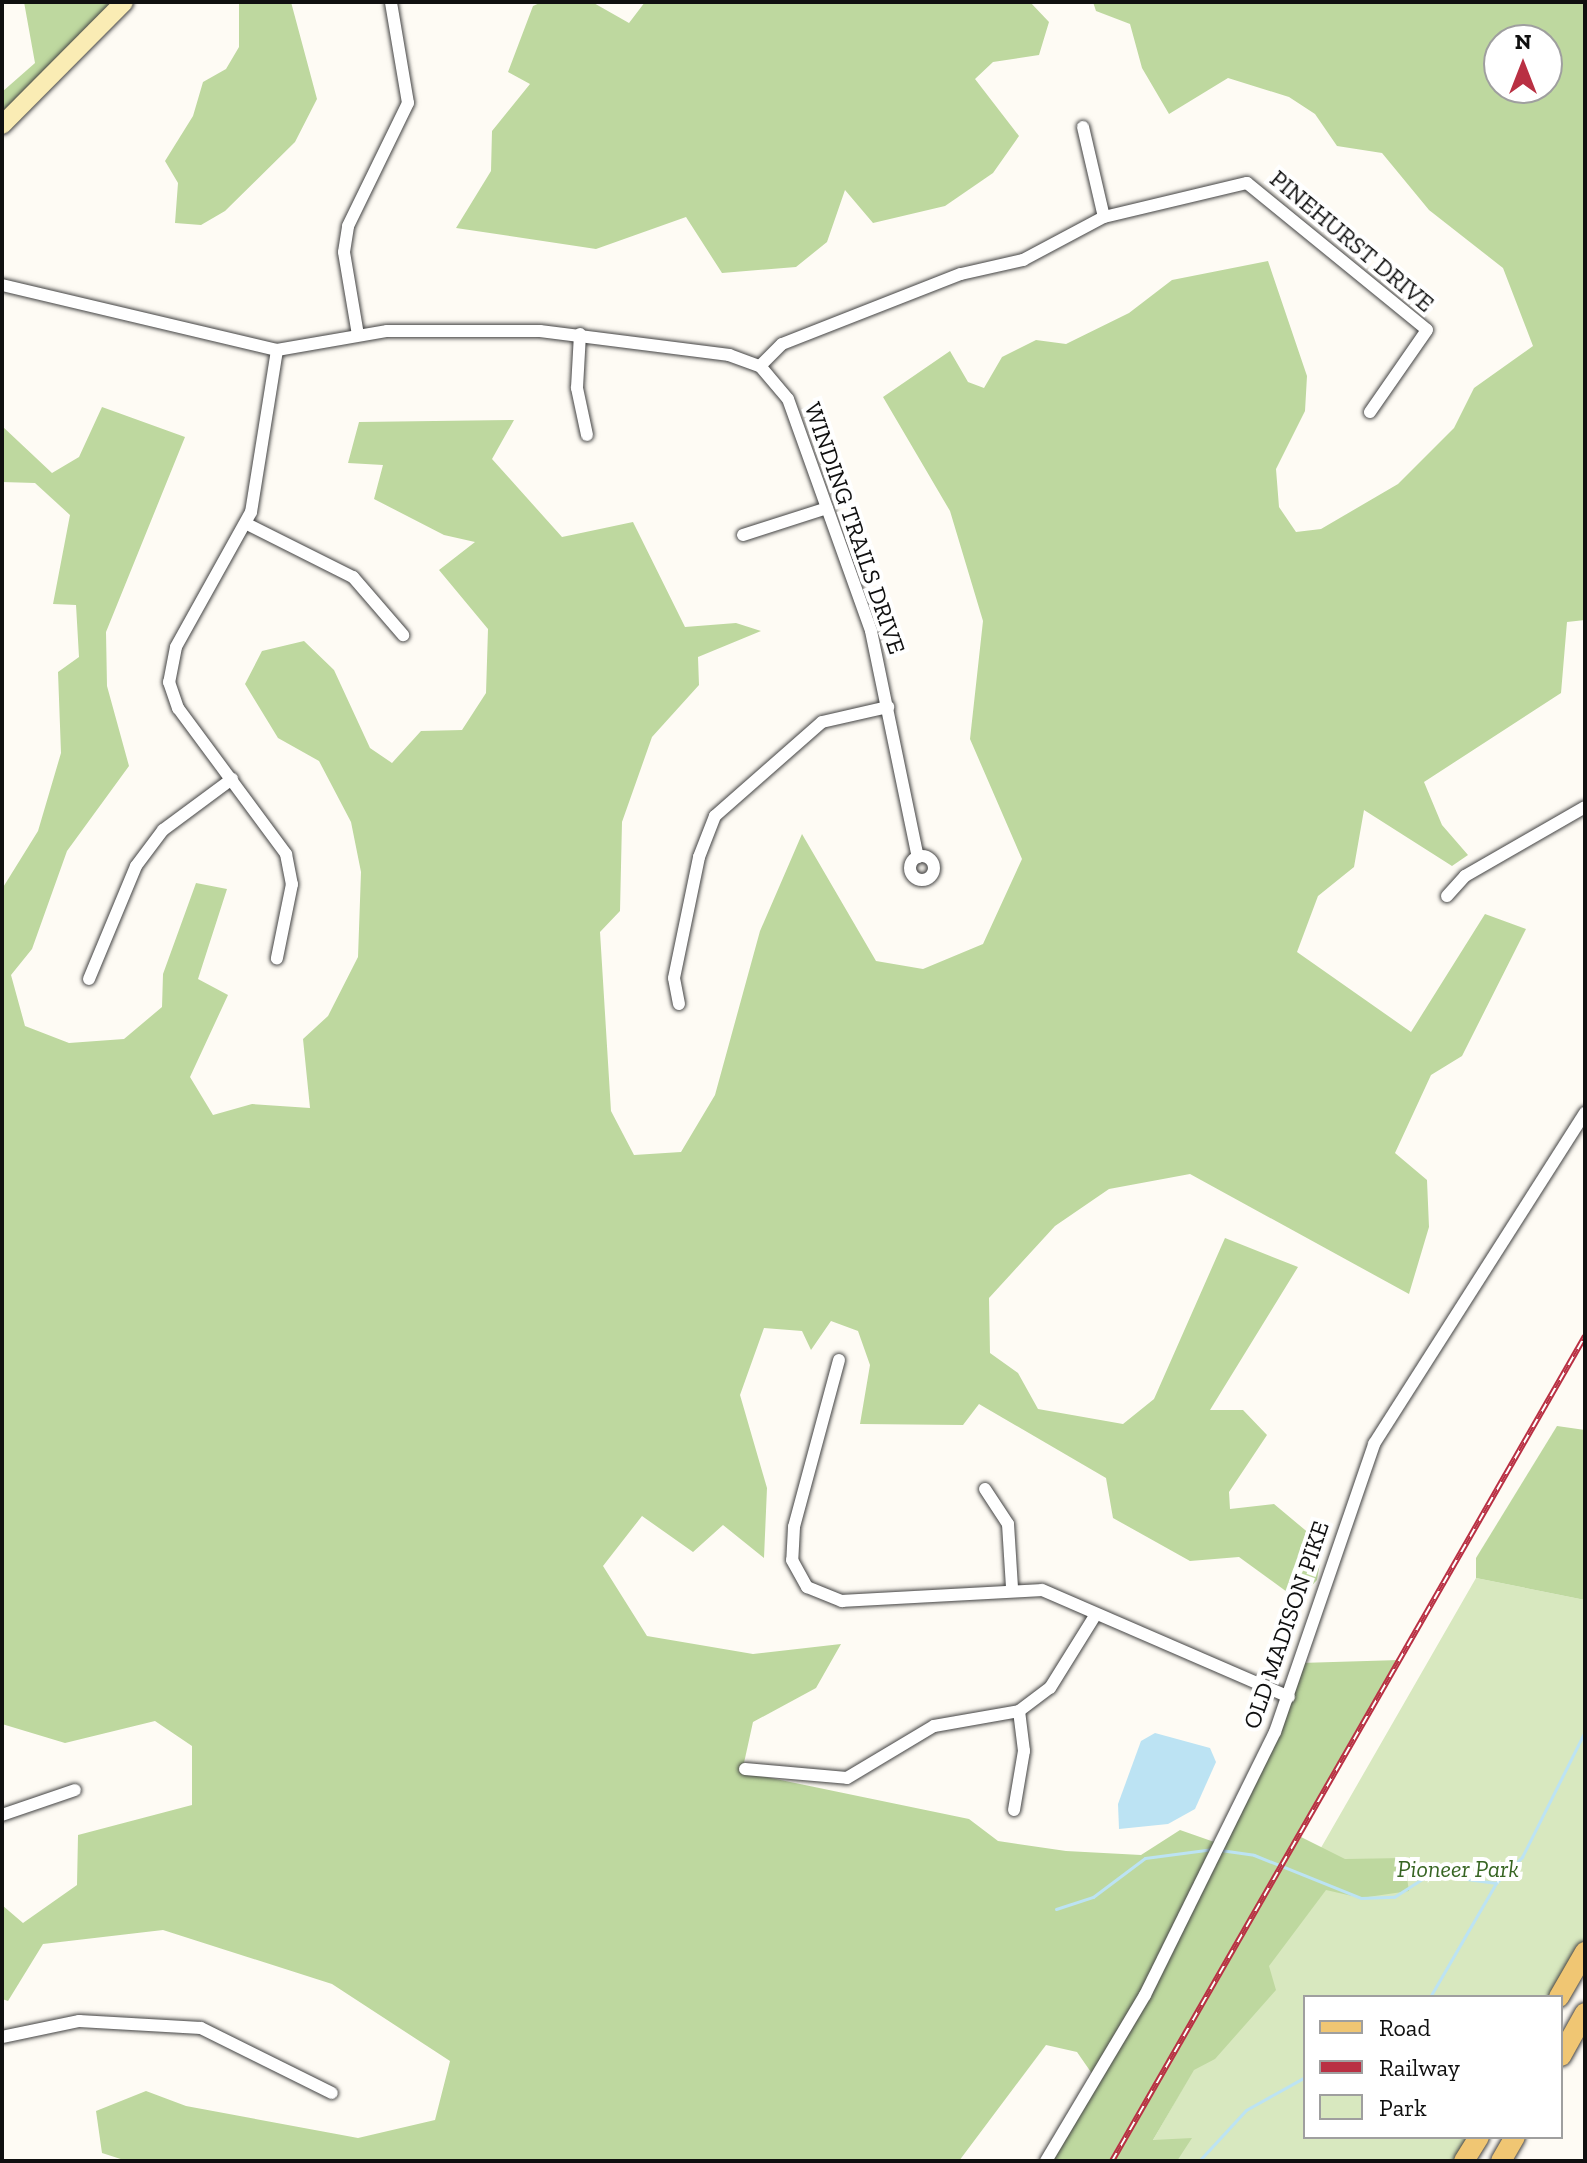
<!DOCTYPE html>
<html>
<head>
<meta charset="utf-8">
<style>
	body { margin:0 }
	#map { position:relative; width:1587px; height:2163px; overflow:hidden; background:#fefbf4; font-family:"Zilla Slab",serif }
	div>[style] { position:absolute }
	.green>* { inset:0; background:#d8e8bf }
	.forest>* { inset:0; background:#bed89f }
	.water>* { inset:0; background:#bce3f3 }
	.stream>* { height:3px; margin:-1.5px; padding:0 1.5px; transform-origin:1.5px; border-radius:1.5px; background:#bce3f3 }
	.roads { filter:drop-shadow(0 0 2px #434343) drop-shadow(0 0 2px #434343) }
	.street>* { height:12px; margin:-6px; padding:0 6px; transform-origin:6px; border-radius:6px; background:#fff }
	.street>.ring { margin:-6px; padding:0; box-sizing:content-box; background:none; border:12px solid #fff; border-radius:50% }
	.secondary>* { height:18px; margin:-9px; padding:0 9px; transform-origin:9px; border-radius:9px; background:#faecb4 }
	.primary>* { height:20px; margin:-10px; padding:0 10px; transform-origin:10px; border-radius:10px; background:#f0c673 }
	.rail>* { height:6px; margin-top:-3px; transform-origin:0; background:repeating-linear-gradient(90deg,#fff 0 9px,#b93043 0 18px); box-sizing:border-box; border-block:2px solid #b93043 }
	span { translate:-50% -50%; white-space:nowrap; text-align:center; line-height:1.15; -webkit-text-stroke:8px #fff; paint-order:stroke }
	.street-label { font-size:24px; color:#101010 }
	.park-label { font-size:24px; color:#376523; font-style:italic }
	.frame { position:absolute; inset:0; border:4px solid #101010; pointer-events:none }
	.legend { position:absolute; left:1303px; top:1995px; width:260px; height:144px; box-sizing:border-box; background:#fff; border:2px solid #9f9f9f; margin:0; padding:10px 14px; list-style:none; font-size:24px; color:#101010 }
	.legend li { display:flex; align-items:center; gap:16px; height:40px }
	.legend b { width:40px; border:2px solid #9f9f9f }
	.north { position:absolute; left:1483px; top:24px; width:80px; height:80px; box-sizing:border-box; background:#fff; border:2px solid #9f9f9f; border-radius:50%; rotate:0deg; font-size:22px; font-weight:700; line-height:32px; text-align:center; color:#101010 }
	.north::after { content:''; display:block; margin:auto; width:28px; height:36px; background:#b93043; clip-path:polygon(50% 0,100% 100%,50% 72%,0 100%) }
</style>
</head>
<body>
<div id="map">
	<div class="green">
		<i style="clip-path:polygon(1476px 1578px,1585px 1600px,1585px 1952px,1559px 1997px,1305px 1997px,1305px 2137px,1479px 2137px,1464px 2161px,1141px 2161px)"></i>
	</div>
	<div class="forest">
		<i style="clip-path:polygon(24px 2px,124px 2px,2px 125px,2px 92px,35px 63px)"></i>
		<i style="clip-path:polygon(239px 2px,291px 2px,317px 99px,295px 142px,225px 211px,201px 225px,175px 223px,178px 183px,165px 161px,193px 116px,203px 82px,226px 69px,239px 47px)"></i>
		<i style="clip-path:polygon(542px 2px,592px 2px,629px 23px,645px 2px,1030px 2px,1049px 22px,1039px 55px,993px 62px,975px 79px,1019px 136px,993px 173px,945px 206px,873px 223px,845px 190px,827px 242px,796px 267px,722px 273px,686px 217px,596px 249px,456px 228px,491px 171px,492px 131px,530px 84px,508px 72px,533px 6px)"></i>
		<i style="clip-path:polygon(evenodd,1093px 2px,1585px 2px,1585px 620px,1567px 622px,1561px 693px,1424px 782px,1442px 825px,1468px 855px,1452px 866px,1364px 810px,1354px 867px,1318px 896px,1297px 952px,1411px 1032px,1485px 914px,1526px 929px,1462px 1056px,1431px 1075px,1395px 1153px,1427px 1180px,1429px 1227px,1409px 1294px,1190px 1174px,1109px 1189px,1055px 1226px,989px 1298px,990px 1353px,1018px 1373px,1038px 1409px,1123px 1424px,1154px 1399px,1225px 1238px,1298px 1267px,1210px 1410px,1243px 1410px,1267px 1435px,1229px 1492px,1230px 1509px,1274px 1504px,1323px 1545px,1317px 1580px,1298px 1600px,1239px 1557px,1190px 1561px,1113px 1518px,1106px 1478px,979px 1404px,963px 1425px,860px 1424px,870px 1365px,858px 1331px,831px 1321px,811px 1350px,802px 1331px,764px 1328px,740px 1395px,767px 1488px,764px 1558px,723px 1525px,693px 1552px,642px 1516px,603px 1566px,647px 1636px,753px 1654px,841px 1644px,816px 1688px,753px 1722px,742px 1772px,969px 1819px,998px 1841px,1066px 1851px,1141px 1855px,1180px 1830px,1220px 1844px,1300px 1663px,1400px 1660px,1299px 1836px,1345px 1859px,1404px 1858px,1409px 1891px,1361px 1898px,1326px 1890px,1269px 1966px,1276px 1990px,1215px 2059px,1194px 2070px,1153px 2140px,1192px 2138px,1177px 2161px,1046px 2161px,1095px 2078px,1077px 2052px,1046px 2045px,959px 2161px,127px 2161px,102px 2153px,96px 2111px,146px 2091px,186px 2106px,358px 2138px,435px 2120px,450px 2061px,332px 1984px,163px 1930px,43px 1944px,8px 2001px,2px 1999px,2px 1905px,23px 1923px,77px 1885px,78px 1835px,192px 1805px,192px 1746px,155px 1721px,65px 1743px,2px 1724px,2px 889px,38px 831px,61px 753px,58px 672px,79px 657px,76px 605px,53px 604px,70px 515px,35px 483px,2px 482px,2px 426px,52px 473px,79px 457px,102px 407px,185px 437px,106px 632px,107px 686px,129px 766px,67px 851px,32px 949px,11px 975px,25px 1026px,69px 1043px,124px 1039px,162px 1007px,163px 974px,196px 883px,227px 889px,198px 979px,228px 995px,190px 1077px,213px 1115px,252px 1104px,310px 1108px,303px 1039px,328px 1016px,358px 957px,361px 872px,351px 822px,319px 761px,278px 738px,245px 684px,262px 651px,304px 641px,334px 670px,370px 748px,392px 763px,421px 731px,462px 730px,486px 693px,488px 629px,439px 570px,475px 542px,444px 535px,374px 499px,383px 465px,348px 463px,359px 422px,514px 420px,492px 459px,562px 537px,633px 522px,685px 627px,736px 623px,761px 631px,698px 657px,699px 685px,652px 737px,622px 822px,620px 911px,600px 932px,611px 1111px,634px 1155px,681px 1152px,715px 1095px,760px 931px,802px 834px,876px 961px,923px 969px,983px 944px,1022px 859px,970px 739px,983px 621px,950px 511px,883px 397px,950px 351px,968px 382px,984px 388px,1002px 357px,1036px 340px,1066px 344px,1129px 313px,1172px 280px,1268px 261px,1307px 376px,1305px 411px,1276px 469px,1279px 507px,1296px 532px,1321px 529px,1398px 484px,1454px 428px,1474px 388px,1533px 346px,1503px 268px,1429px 210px,1382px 153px,1337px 146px,1315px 114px,1289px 97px,1228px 78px,1169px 114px,1142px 68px,1130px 24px,1096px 11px,1093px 2px,1499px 40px,1547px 40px,1547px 88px,1499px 88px,1499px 40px)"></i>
		<i style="clip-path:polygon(1557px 1426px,1585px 1430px,1585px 1600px,1476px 1578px,1476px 1558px)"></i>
	</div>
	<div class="water">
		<i style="clip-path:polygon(1155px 1733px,1210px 1748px,1216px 1762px,1195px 1809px,1168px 1824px,1119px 1829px,1118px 1804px,1141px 1741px)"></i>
	</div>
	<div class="stream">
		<i style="left:1220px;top:1850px;width:34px;rotate:8deg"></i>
		<i style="left:1254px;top:1855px;width:115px;rotate:21.9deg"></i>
		<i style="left:1361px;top:1898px;width:33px;rotate:-2deg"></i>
		<i style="left:1394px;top:1897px;width:43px;rotate:-32.6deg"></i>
		<i style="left:1430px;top:1874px;width:67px;rotate:7.8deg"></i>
		<i style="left:1056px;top:1909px;width:39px;rotate:-18deg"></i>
		<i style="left:1093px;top:1897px;width:65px;rotate:-36.9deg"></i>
		<i style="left:1145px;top:1858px;width:69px;rotate:-7.5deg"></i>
		<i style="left:1430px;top:1997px;width:132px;rotate:-59.9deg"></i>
		<i style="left:1496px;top:1883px;width:37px;rotate:-45deg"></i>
		<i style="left:1522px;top:1857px;width:141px;rotate:-63.4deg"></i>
		<i style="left:1199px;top:2161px;width:69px;rotate:-47.3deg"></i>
		<i style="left:1246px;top:2110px;width:68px;rotate:-29.2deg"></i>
	</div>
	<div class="roads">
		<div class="street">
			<i style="left:1083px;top:127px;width:92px;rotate:76.9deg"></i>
			<i style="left:2px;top:285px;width:283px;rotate:13.3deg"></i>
			<i style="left:277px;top:350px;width:112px;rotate:-9.8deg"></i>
			<i style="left:387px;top:331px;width:153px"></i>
			<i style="left:540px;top:331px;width:191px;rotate:7.2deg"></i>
			<i style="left:729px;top:355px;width:33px;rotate:20deg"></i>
			<i style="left:760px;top:366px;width:43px;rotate:49.7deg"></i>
			<i style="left:788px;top:399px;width:246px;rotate:70.3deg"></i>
			<i style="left:871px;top:631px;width:231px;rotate:78.3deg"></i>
			<i style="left:580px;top:334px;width:54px;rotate:93.2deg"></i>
			<i style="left:577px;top:388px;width:48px;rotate:78deg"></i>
			<i style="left:358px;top:335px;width:84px;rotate:-99.6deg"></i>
			<i style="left:344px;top:252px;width:26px;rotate:-81deg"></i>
			<i style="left:348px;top:226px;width:137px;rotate:-64deg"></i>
			<i style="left:408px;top:103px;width:102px;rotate:-99.6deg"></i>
			<i style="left:277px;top:350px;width:164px;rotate:99.1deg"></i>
			<i style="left:251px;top:512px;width:154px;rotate:119.1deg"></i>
			<i style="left:176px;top:647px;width:36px;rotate:101deg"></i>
			<i style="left:169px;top:682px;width:28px;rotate:71deg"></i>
			<i style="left:178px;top:708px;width:182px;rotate:53.5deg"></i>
			<i style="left:286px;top:854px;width:31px;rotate:79deg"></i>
			<i style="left:292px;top:884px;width:76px;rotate:101.5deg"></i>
			<i style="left:760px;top:366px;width:31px;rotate:-45deg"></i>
			<i style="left:782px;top:344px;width:192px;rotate:-21.4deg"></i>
			<i style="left:961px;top:274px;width:64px;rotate:-12.7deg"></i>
			<i style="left:1023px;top:260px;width:92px;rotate:-28deg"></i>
			<i style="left:1104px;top:217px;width:147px;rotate:-13.4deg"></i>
			<i style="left:1247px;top:183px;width:232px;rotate:39.2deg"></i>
			<i style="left:1427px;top:330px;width:100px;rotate:124.8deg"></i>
			<i style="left:247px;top:524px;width:119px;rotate:26.6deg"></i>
			<i style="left:353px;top:577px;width:77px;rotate:49.2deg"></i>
			<i style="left:743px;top:535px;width:88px;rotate:-17.8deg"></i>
			<i class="ring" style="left:910px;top:856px;width:12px;height:12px"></i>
			<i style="left:1447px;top:896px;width:27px;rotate:-48deg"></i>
			<i style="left:1465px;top:876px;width:138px;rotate:-29.9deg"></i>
			<i style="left:89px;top:979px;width:122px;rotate:-67.4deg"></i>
			<i style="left:136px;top:866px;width:45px;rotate:-53.1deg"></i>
			<i style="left:163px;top:830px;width:86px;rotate:-36.5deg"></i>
			<i style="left:679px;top:1004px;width:26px;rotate:-101deg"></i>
			<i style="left:674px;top:978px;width:124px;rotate:-78.3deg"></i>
			<i style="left:699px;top:857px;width:44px;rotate:-68.7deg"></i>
			<i style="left:715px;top:816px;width:142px;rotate:-41.3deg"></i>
			<i style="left:822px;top:722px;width:68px;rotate:-12.8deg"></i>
			<i style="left:839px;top:1360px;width:173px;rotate:105.1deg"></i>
			<i style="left:794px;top:1527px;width:33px;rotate:93deg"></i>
			<i style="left:792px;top:1560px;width:31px;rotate:61deg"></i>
			<i style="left:807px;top:1587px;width:38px;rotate:22deg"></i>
			<i style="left:842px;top:1601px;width:200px;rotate:-3.1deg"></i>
			<i style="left:1042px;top:1590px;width:269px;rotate:23.4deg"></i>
			<i style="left:985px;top:1489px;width:42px;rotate:56.7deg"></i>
			<i style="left:1008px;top:1524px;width:64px;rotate:86.4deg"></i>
			<i style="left:745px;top:1769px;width:102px;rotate:5deg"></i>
			<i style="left:847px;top:1778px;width:101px;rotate:-30.9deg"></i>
			<i style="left:934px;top:1726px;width:86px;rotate:-10deg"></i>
			<i style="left:1019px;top:1711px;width:39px;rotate:-37deg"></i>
			<i style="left:1050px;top:1688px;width:87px;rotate:-58.1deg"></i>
			<i style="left:1014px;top:1810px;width:60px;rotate:-80.4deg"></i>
			<i style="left:1024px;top:1751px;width:40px;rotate:-97.1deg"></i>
			<i style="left:2px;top:1815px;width:77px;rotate:-18.9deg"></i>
			<i style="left:2px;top:2037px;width:79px;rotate:-11.7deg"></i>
			<i style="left:79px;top:2021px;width:122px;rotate:3.3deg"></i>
			<i style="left:201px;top:2028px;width:146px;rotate:26.4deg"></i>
			<i style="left:1046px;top:2161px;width:193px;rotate:-59.2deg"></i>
			<i style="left:1145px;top:1995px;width:293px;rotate:-63.7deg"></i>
			<i style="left:1275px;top:1732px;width:305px;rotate:-71deg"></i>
			<i style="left:1374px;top:1444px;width:393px;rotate:-57.5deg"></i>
		</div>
		<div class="secondary">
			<i style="left:2px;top:125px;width:173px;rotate:-45.2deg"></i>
		</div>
		<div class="primary">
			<i style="left:1559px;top:1997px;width:52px;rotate:-60deg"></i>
			<i style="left:1561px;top:2056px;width:49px;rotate:-60.8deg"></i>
			<i style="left:1464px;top:2161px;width:28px;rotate:-58deg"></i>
			<i style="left:1501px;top:2161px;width:28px;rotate:-60deg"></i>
		</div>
	</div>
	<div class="rail">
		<i style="left:1112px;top:2161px;width:951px;rotate:-60.17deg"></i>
	</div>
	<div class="street-label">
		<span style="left:1352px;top:241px;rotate:40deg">PINEHURST DRIVE</span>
		<span style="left:855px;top:528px;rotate:71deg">WINDING TRAILS DRIVE</span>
		<span style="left:1286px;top:1625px;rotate:-71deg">OLD MADISON PIKE</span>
	</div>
	<div class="park-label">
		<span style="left:1458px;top:1869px">Pioneer Park</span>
	</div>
	<div class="frame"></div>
	<ul class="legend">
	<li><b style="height:10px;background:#f0c673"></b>Road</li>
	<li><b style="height:10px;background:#b93043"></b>Railway</li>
	<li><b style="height:22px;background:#d8e8bf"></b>Park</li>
	</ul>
	<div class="north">N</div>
</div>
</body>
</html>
